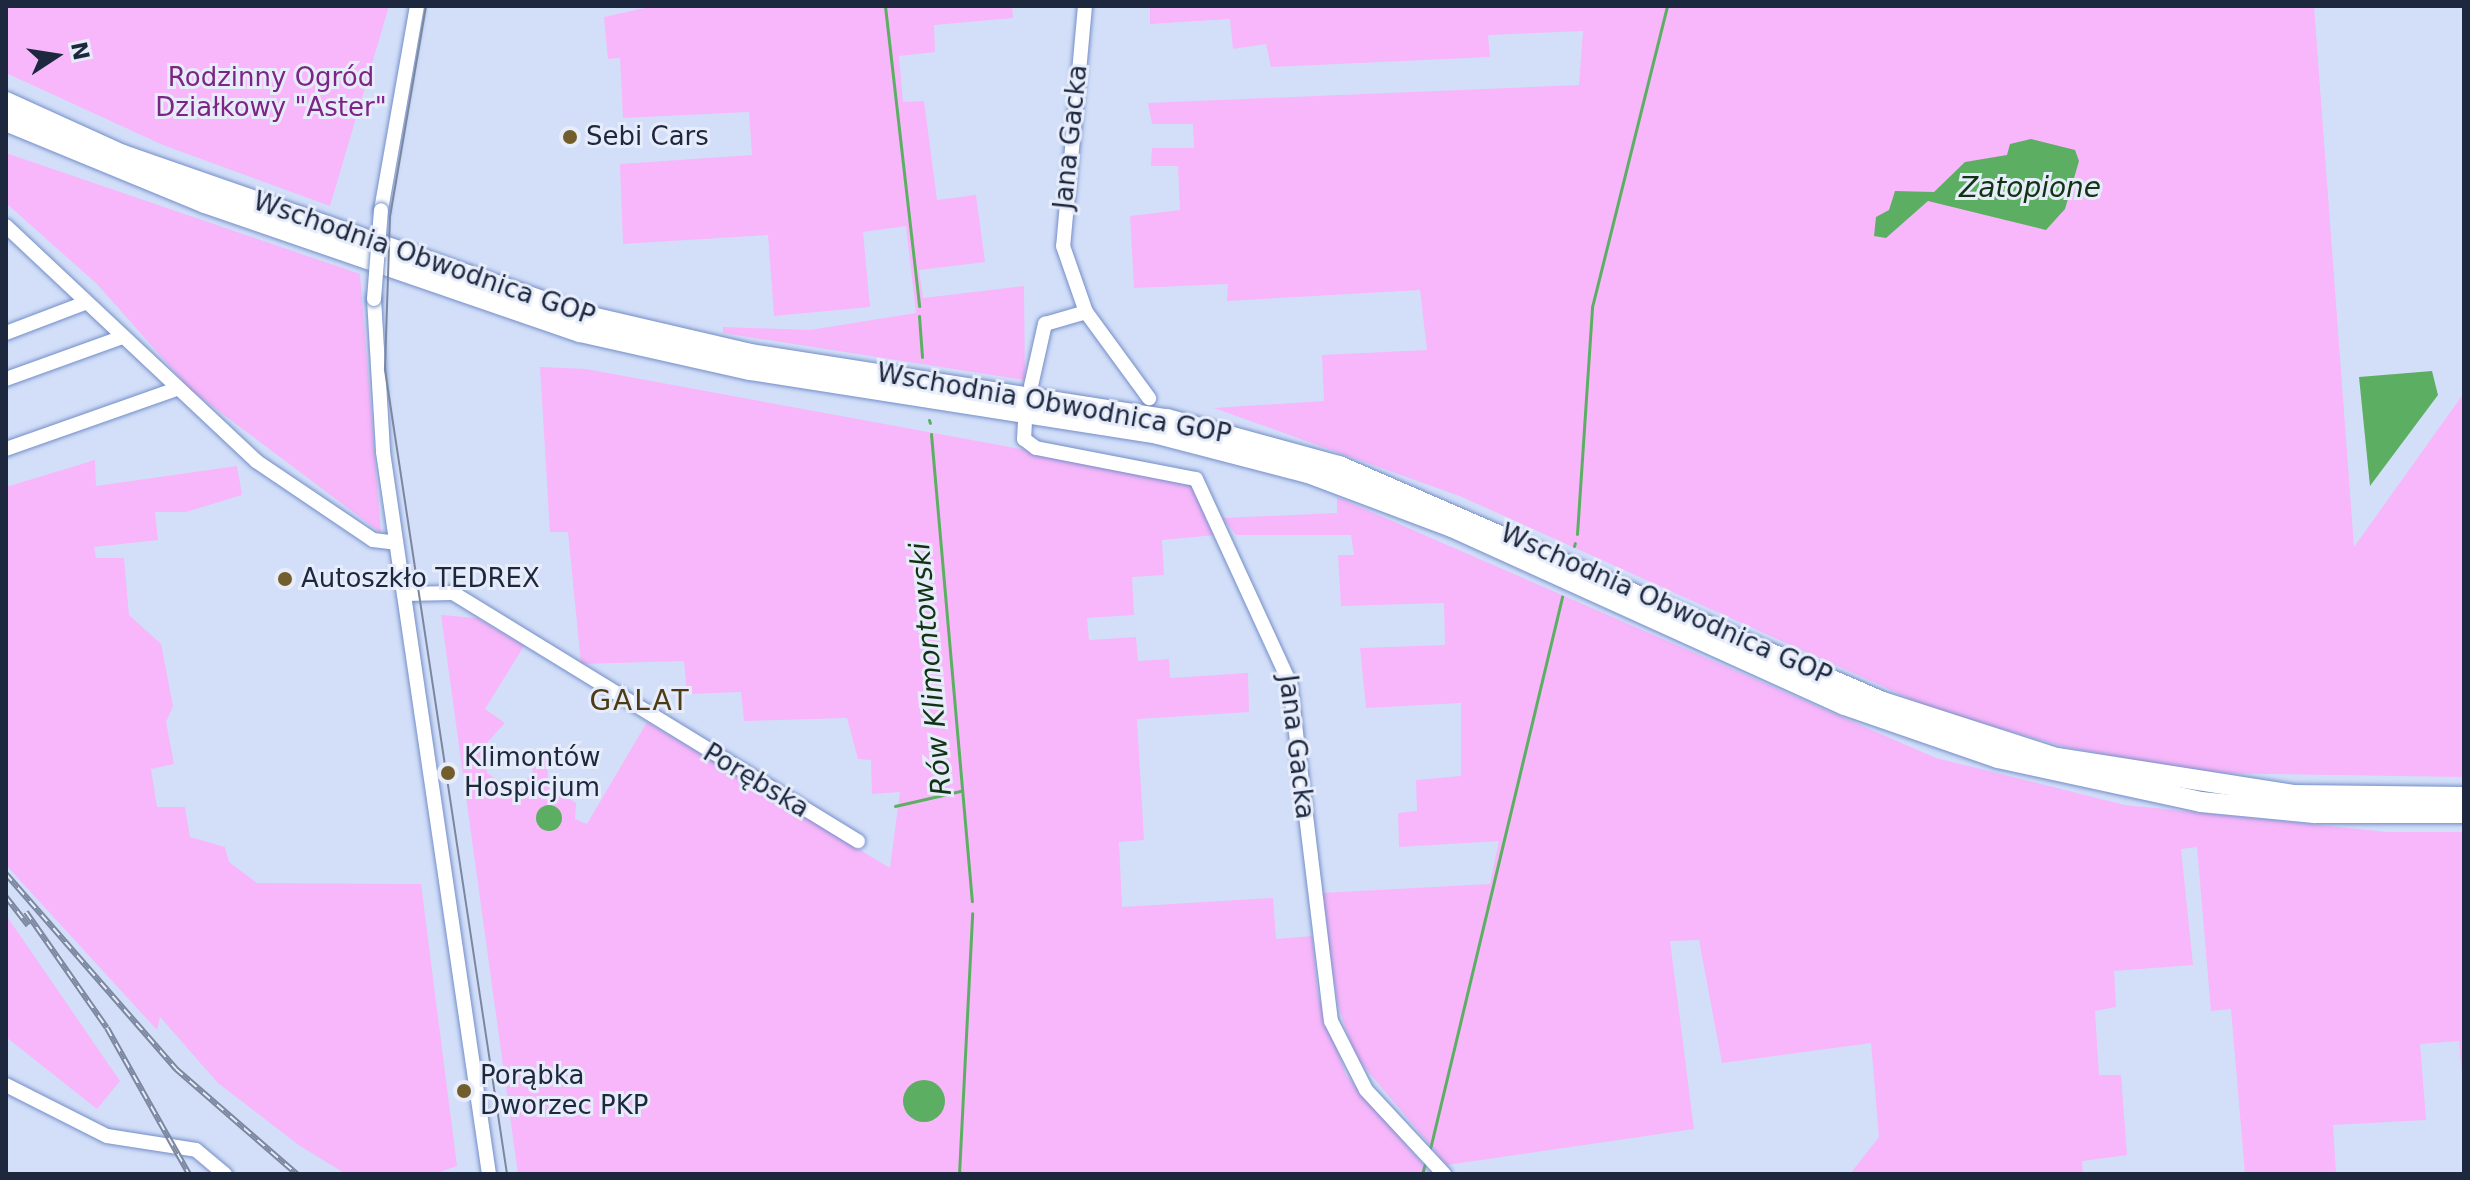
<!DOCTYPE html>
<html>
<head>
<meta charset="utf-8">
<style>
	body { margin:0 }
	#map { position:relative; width:2470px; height:1180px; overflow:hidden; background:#d3dff9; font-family:"DejaVu Sans",sans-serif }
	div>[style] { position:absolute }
	.green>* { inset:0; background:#f7b7fa }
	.water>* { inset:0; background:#5caf62 }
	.round { border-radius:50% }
	.stream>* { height:3px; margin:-1.5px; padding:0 1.5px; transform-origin:1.5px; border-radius:1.5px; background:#5caf62 }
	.roads { filter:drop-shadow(0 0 2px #748ec8) drop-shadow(0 0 2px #748ec8) }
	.minor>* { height:14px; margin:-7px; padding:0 7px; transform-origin:7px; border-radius:7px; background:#fff }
	.highway>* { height:20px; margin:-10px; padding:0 10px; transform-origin:10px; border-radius:10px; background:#fff }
	.tram>* { height:2px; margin:-1px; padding:0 1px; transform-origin:1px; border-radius:1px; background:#7b879f }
	.rail>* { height:6px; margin-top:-3px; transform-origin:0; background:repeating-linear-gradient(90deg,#e6ecf9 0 9px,#7b879f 0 18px); box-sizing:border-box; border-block:2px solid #7b879f }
	.bridges { filter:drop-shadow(0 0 2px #748ec8) drop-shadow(0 0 2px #748ec8) }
	.minor-bridge>* { height:14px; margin:-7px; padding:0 7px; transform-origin:7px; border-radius:7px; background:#fff }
	.dots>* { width:22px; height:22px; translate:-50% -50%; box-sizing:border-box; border:4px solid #e6ecf9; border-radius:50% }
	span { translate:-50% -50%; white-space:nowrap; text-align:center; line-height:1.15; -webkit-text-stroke:6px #e6ecf9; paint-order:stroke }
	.park-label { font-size:26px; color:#7e2484 }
	.poi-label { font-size:26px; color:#1d283f }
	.left { translate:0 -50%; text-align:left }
	.street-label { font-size:26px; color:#1d283f }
	.water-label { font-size:28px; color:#113314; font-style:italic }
	.neighbourhood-label { font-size:28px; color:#4c3b14; letter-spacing:2px }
	.frame { position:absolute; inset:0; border:8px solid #1d283f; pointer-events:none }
	.north { position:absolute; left:16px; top:16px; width:80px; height:80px; -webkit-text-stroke:6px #e6ecf9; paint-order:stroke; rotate:78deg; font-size:22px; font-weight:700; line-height:32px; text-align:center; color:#1d283f }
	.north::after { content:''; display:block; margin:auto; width:28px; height:36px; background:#1d283f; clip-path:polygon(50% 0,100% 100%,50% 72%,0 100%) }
</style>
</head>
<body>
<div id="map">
	<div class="green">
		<i style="clip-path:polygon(6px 6px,389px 6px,330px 206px,163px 145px,6px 73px)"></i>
		<i style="clip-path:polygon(654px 6px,1012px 6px,1013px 18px,934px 25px,935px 52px,899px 56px,903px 102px,924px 101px,937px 200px,976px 195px,985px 262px,919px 270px,923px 298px,1024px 286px,1025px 380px,723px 333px,723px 327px,810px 330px,916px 313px,906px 226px,863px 232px,870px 307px,774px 316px,768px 235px,623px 244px,620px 164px,752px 155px,749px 112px,623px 118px,620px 58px,608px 59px,604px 17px)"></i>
		<i style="clip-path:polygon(1150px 6px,2314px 6px,2354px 547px,2464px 393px,2464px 777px,2203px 773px,2066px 747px,1935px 710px,1462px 497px,1214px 408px,1324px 401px,1322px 355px,1427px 350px,1420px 290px,1227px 301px,1228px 284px,1134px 288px,1130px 216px,1180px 210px,1178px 166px,1151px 166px,1152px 148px,1194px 148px,1193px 124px,1152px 124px,1148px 103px,1579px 85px,1583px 31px,1488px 35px,1490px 57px,1271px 67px,1266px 44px,1233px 49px,1230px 19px,1150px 24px)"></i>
		<i style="clip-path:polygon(6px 153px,360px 274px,381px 533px,191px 390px,97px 284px,6px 203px)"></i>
		<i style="clip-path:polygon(540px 367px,586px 369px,1189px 480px,1216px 535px,1162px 540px,1164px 575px,1132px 577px,1134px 615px,1087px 618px,1089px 640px,1136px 637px,1138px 661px,1169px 659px,1170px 678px,1248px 673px,1249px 712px,1137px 719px,1144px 840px,1119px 842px,1122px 907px,1273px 898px,1276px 939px,1312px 936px,1318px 995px,1346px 1075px,1431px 1174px,518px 1174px,441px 615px,477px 618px,524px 646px,485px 709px,505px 723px,483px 747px,487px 773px,505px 785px,525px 782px,533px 772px,529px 756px,547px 753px,548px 785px,576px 803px,575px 819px,587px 824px,647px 722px,890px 868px,900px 792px,872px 794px,871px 760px,858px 759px,847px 718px,744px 721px,741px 692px,687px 694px,684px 661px,581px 664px,568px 532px,550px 532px)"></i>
		<i style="clip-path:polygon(95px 460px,96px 486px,237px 466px,242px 495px,186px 512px,155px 512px,158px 540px,94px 547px,96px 558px,124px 558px,129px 615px,161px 644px,173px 706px,166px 722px,174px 764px,151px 769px,157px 807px,185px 807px,190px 837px,225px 847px,229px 862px,257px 883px,421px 884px,457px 1166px,434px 1174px,346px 1174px,300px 1146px,218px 1083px,160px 1017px,157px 1030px,6px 865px,6px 487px)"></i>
		<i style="clip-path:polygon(1337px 497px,1936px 758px,2125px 805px,2387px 832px,2464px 832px,2464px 1102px,2459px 1041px,2420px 1044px,2426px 1120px,2333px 1125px,2336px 1174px,2245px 1174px,2231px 1009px,2211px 1011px,2197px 847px,2181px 849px,2193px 965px,2114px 971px,2116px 1007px,2095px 1011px,2099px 1075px,2121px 1075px,2127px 1155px,2082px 1161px,2083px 1174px,1850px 1174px,1879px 1137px,1871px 1043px,1722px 1063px,1699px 940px,1670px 941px,1694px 1129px,1447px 1165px,1355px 1056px,1338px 1006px,1321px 893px,1490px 884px,1499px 841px,1399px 847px,1398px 813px,1417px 811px,1416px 780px,1461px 776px,1461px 703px,1366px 708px,1360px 648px,1445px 645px,1444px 603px,1341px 606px,1338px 555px,1354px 555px,1351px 535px,1236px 535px,1223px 518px,1337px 513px)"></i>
		<i style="clip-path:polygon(6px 915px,120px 1081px,97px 1109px,6px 1037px)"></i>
	</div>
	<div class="water">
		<i style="clip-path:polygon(2031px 139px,2075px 150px,2079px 161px,2065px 209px,2046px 230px,1928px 201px,1886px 238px,1874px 236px,1876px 217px,1889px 210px,1895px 191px,1934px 192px,1965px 162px,2007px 155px,2010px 144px)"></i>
		<i style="clip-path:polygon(2432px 371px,2438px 395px,2370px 486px,2359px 377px)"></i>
		<i class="round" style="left:536px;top:805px;width:26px;height:26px"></i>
		<i class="round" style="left:903px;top:1080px;width:42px;height:42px"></i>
	</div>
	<div class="stream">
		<i style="left:885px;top:6px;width:302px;rotate:83.5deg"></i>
		<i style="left:919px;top:316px;width:41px;rotate:85.8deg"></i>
		<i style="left:929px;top:420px;width:3px;rotate:72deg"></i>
		<i style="left:931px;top:434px;width:469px;rotate:85deg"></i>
		<i style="left:1577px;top:534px;width:227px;rotate:-86.2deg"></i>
		<i style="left:1592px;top:307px;width:310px;rotate:-76deg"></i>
		<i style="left:1574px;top:546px;width:3px;rotate:-72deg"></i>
		<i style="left:895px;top:806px;width:67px;rotate:-13deg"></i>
		<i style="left:1430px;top:1149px;width:568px;rotate:-76.55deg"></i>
		<i style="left:959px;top:1174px;width:261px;rotate:-87.1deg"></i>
		<i style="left:1422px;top:1174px;width:15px;rotate:-74deg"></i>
	</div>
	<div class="roads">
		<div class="minor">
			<i style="left:1085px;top:6px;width:241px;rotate:95.2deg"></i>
			<i style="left:1063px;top:246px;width:70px;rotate:70.8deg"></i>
			<i style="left:1086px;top:312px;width:107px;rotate:53.8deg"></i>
			<i style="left:381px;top:210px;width:207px;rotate:-80deg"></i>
			<i style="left:6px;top:226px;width:343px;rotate:43.2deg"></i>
			<i style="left:256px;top:461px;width:141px;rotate:34deg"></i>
			<i style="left:373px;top:540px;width:23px;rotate:7deg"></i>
			<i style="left:374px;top:299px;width:153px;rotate:86.6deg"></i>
			<i style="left:383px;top:452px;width:730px;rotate:81.65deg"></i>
			<i style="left:6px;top:333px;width:85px;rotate:-20.8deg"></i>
			<i style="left:6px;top:379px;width:121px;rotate:-19.8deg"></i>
			<i style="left:1031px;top:386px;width:64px;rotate:-77.3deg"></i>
			<i style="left:1045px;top:324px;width:43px;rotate:-16.3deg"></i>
			<i style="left:1025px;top:421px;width:18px;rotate:93deg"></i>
			<i style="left:1024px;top:439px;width:15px;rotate:37deg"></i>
			<i style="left:1036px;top:448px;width:163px;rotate:11deg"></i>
			<i style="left:1196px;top:479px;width:225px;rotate:65.3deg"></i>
			<i style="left:1290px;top:683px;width:340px;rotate:83.1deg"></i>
			<i style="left:1331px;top:1021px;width:77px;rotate:63.1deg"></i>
			<i style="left:1366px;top:1090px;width:115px;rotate:47.1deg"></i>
			<i style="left:6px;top:449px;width:178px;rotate:-19.4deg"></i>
			<i style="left:404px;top:594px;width:49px;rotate:-1.2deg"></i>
			<i style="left:453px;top:593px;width:475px;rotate:31.5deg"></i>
			<i style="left:6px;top:1085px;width:113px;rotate:26.8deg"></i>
			<i style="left:107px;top:1136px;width:90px;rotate:8.9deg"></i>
			<i style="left:196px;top:1150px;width:38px;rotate:40deg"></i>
		</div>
		<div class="highway">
			<i style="left:6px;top:102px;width:128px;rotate:24.4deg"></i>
			<i style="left:123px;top:155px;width:487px;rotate:19.2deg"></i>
			<i style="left:583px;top:315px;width:171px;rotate:13.1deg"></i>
			<i style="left:750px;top:354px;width:422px;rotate:8.9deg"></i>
			<i style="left:1167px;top:419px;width:178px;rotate:15.3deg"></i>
			<i style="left:1339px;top:466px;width:590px;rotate:23.48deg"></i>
			<i style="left:1880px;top:701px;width:186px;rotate:17.9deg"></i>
			<i style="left:2057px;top:758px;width:239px;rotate:8.9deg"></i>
			<i style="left:2293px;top:795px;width:171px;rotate:0.7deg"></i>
			<i style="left:6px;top:121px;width:215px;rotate:22.4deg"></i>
			<i style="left:205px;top:203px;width:397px;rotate:19deg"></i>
			<i style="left:580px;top:332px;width:174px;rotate:12.6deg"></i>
			<i style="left:750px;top:370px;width:413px;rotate:8.9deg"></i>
			<i style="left:1158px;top:434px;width:155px;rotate:14.6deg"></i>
			<i style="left:1308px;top:473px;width:154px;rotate:20.6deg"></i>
			<i style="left:1452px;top:527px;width:431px;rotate:24.4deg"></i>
			<i style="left:1845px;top:705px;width:162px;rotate:19.1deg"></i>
			<i style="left:1998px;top:758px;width:208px;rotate:12.2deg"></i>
			<i style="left:2201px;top:802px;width:114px;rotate:5.6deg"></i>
			<i style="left:2314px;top:813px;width:150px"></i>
		</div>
	</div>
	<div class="tram">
		<i style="left:426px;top:6px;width:213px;rotate:99.7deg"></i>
		<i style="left:390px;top:216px;width:154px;rotate:91.9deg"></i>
		<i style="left:385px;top:370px;width:813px;rotate:81.37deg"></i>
	</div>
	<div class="rail">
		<i style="left:6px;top:874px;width:259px;rotate:48.9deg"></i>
		<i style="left:176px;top:1069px;width:160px;rotate:41deg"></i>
		<i style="left:6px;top:897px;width:36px;rotate:52deg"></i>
		<i style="left:26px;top:912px;width:141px;rotate:55.1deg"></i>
		<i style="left:107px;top:1028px;width:167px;rotate:60.7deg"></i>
	</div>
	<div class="bridges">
		<div class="minor-bridge">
			<i style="left:374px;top:299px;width:89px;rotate:-85.5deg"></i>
		</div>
	</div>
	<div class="dots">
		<i style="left:570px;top:137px;background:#735d2d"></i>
		<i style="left:285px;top:579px;background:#735d2d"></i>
		<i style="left:448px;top:773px;background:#735d2d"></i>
		<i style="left:464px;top:1091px;background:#735d2d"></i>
	</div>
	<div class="park-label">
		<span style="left:271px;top:93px">Rodzinny Ogród<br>Działkowy "Aster"</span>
	</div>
	<div class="poi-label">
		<span class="left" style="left:586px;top:137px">Sebi Cars</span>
		<span class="left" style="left:301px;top:579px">Autoszkło TEDREX</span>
		<span class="left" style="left:464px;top:773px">Klimontów<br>Hospicjum</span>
		<span class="left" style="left:480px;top:1091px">Porąbka<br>Dworzec PKP</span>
	</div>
	<div class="street-label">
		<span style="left:1071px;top:137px;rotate:-84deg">Jana Gacka</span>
		<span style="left:424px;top:259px;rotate:19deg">Wschodnia Obwodnica GOP</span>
		<span style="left:1054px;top:404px;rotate:10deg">Wschodnia Obwodnica GOP</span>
		<span style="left:1666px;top:605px;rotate:24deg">Wschodnia Obwodnica GOP</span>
		<span style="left:1296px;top:747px;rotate:83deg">Jana Gacka</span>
		<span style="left:756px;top:781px;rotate:31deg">Porębska</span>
	</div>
	<div class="water-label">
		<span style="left:2030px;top:188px">Zatopione</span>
		<span style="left:931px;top:669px;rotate:-95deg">Rów Klimontowski</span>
	</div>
	<div class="neighbourhood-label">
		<span style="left:640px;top:701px">GALAT</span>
	</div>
	<div class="frame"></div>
	<div class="north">N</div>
</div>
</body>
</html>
